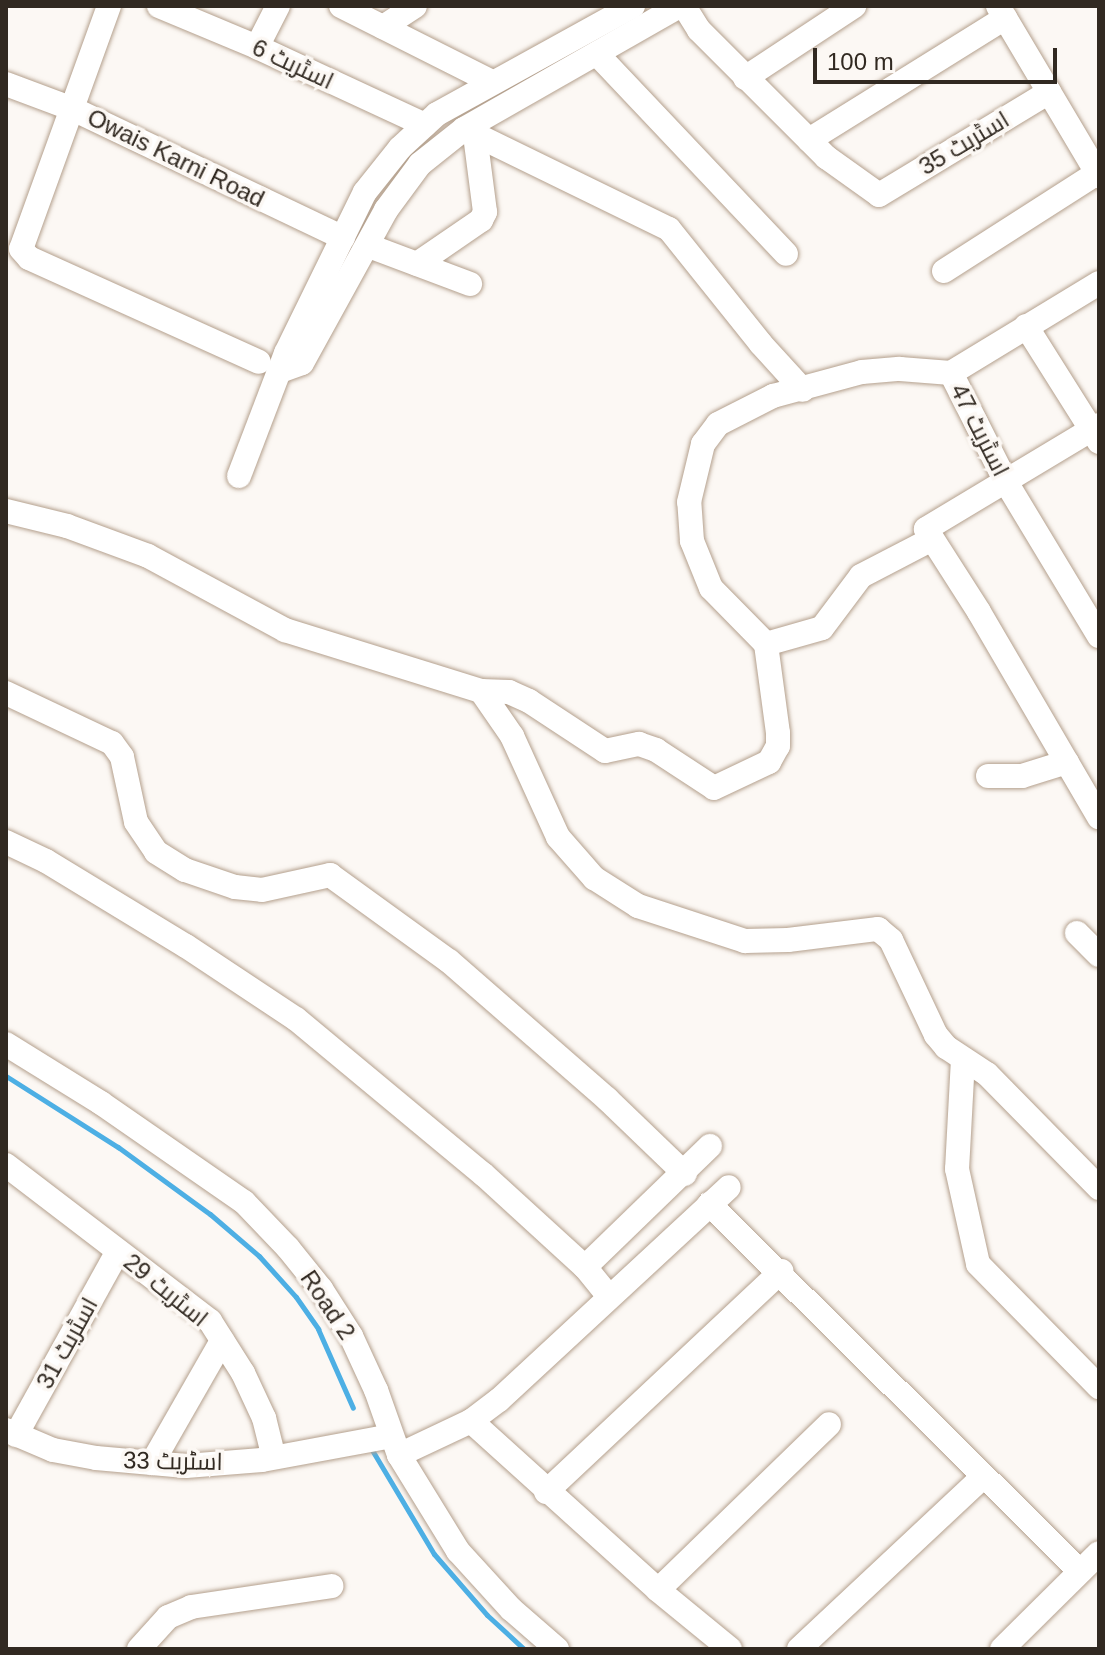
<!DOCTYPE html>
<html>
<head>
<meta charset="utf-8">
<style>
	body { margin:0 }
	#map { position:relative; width:1105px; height:1655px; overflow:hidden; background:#fcf8f4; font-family:Helvetica,Cairo,sans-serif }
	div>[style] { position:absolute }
	.stream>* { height:5px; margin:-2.5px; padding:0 2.5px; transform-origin:2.5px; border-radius:2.5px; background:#4dafe4 }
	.roads { filter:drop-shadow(0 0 2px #b4a08d) drop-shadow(0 0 2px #b4a08d) }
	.minor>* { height:24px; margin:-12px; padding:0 12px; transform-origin:12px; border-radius:12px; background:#fff }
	span { translate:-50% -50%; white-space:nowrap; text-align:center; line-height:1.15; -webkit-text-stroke:7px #fcf8f4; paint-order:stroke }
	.street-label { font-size:24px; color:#312921 }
	.frame { position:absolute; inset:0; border:8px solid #312921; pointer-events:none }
	.scale { position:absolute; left:813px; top:48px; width:244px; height:36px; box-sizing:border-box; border:4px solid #312921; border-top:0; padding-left:10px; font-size:24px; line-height:28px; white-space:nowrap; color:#312921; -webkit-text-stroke:6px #fcf8f4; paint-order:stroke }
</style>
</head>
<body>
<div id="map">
	<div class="stream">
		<i style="left:6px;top:1076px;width:133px;rotate:32.4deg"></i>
		<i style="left:118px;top:1147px;width:114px;rotate:36.1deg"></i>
		<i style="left:210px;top:1214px;width:65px;rotate:40.6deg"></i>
		<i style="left:259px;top:1256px;width:55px;rotate:47.9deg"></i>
		<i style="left:296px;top:1297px;width:39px;rotate:55deg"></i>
		<i style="left:318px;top:1329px;width:86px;rotate:66.1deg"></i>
		<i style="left:372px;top:1450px;width:121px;rotate:59.2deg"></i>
		<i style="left:434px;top:1554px;width:81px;rotate:49deg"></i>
		<i style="left:487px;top:1615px;width:50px;rotate:42.6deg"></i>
	</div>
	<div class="roads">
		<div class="minor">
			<i style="left:109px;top:6px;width:258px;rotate:109.9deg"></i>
			<i style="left:21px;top:249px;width:12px;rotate:48deg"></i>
			<i style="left:29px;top:258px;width:252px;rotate:24.3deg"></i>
			<i style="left:159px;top:6px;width:106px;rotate:22.7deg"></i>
			<i style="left:257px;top:47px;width:185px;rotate:24.9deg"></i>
			<i style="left:341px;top:6px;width:169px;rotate:26.7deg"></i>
			<i style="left:684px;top:6px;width:28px;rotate:58deg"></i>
			<i style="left:699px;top:30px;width:180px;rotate:45deg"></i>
			<i style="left:826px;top:157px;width:65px;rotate:35.6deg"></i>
			<i style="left:879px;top:195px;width:199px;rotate:-31.2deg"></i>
			<i style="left:998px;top:6px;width:198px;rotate:59.3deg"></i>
			<i style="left:383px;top:27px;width:38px;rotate:-33deg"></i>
			<i style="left:257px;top:47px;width:46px;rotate:-62.9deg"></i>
			<i style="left:597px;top:54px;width:275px;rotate:46.6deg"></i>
			<i style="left:745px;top:78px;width:131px;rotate:-33.4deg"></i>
			<i style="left:6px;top:84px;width:72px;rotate:20.5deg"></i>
			<i style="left:73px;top:109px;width:299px;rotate:25.5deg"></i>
			<i style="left:464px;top:129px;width:228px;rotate:26deg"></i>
			<i style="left:669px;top:229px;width:147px;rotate:51.3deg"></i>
			<i style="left:761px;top:344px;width:62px;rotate:47.6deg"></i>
			<i style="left:809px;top:140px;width:231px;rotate:-31.9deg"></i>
			<i style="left:369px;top:246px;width:108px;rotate:20.6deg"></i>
			<i style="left:417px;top:264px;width:78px;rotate:-34.5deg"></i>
			<i style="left:481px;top:220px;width:9px;rotate:-63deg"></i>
			<i style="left:485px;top:212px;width:78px;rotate:-97.4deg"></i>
			<i style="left:944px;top:271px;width:182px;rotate:-32.6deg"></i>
			<i style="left:1099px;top:283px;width:173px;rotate:148.7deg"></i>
			<i style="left:951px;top:373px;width:122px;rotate:63.2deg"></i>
			<i style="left:1006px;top:482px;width:180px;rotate:58.9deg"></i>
			<i style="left:1026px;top:326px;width:137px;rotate:57.8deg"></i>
			<i style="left:280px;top:371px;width:23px;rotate:-20deg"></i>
			<i style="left:302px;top:363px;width:175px;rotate:-61.2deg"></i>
			<i style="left:386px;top:210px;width:57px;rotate:-53.5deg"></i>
			<i style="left:420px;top:164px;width:56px;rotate:-38.5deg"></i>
			<i style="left:464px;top:129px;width:249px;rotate:-29.7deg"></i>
			<i style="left:1099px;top:425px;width:202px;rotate:149deg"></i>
			<i style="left:926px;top:529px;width:98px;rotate:57.4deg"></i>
			<i style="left:979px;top:612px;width:238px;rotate:59.7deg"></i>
			<i style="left:239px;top:476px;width:132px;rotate:-69.1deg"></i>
			<i style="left:286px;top:353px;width:179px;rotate:-63.9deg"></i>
			<i style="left:365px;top:192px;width:56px;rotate:-51.5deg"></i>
			<i style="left:400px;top:148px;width:50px;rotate:-42.6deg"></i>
			<i style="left:437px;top:114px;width:224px;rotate:-28.9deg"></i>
			<i style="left:6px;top:511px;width:63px;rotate:13.8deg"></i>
			<i style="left:67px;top:526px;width:86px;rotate:20.3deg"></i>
			<i style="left:148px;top:556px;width:156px;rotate:28.4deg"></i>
			<i style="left:285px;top:630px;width:205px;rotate:17.3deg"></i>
			<i style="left:481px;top:691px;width:55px;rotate:55.4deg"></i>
			<i style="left:512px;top:736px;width:111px;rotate:65.5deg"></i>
			<i style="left:558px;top:837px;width:55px;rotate:48.7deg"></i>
			<i style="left:594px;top:878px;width:52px;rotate:32.5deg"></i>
			<i style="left:638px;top:906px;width:113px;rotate:18.1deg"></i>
			<i style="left:745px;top:941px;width:43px;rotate:-1.3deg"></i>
			<i style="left:788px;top:940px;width:91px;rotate:-7deg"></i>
			<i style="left:878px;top:929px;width:17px;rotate:40deg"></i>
			<i style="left:891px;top:940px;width:105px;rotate:64.7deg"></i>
			<i style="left:936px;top:1035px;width:16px;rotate:50deg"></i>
			<i style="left:946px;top:1047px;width:49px;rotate:33.4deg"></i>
			<i style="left:987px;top:1074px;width:160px;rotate:45.5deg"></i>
			<i style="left:766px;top:644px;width:58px;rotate:-15.9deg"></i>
			<i style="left:822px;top:628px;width:65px;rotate:-53.1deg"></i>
			<i style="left:861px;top:576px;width:80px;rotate:-27.5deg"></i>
			<i style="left:481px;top:691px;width:28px;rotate:2deg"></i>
			<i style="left:509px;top:692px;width:22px;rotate:24deg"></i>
			<i style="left:529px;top:701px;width:91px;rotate:33.3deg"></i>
			<i style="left:605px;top:751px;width:35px;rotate:-12deg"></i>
			<i style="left:639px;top:744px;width:18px;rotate:19deg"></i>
			<i style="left:656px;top:750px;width:69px;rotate:33.2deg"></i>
			<i style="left:714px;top:788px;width:61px;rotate:-25.3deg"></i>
			<i style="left:769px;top:762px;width:18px;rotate:-61deg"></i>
			<i style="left:778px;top:746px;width:13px;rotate:-90deg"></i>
			<i style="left:778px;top:733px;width:90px;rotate:-97.7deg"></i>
			<i style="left:766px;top:644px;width:78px;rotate:-134.5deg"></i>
			<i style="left:711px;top:588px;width:51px;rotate:-112deg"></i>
			<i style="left:692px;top:541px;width:39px;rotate:-94deg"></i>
			<i style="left:689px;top:502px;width:60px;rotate:-76.4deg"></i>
			<i style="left:703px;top:444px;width:25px;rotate:-53deg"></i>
			<i style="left:718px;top:424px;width:62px;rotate:-27deg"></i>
			<i style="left:773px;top:396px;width:92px;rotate:-15.1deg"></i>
			<i style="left:862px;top:372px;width:38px;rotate:-5deg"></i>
			<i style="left:900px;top:369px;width:51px;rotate:4.5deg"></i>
			<i style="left:6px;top:693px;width:117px;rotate:25.3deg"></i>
			<i style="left:112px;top:743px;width:17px;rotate:54deg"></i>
			<i style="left:122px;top:757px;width:66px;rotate:77.8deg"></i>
			<i style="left:136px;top:822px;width:36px;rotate:56deg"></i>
			<i style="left:156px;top:852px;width:34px;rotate:32deg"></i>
			<i style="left:185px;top:870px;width:53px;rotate:18.8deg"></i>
			<i style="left:235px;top:887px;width:27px;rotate:6deg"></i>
			<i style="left:262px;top:890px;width:70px;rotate:-12.4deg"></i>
			<i style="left:330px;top:875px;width:147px;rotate:35.9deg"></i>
			<i style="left:449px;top:961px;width:210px;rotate:41.1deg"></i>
			<i style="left:607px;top:1099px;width:108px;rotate:43.9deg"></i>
			<i style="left:988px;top:776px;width:34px"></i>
			<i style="left:1022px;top:776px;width:47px;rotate:-17.3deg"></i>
			<i style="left:6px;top:842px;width:44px;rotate:25.4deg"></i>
			<i style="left:46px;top:861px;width:164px;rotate:31.3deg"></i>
			<i style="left:186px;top:946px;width:132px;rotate:33.6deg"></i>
			<i style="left:296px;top:1019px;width:243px;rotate:39.7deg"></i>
			<i style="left:483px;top:1174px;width:138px;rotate:42.4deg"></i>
			<i style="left:585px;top:1267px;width:38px;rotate:51deg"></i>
			<i style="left:1077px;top:933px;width:31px;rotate:45deg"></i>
			<i style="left:6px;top:1044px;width:112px;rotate:31.8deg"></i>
			<i style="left:101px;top:1103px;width:174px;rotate:34.7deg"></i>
			<i style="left:244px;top:1202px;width:64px;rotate:46.3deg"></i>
			<i style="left:288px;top:1248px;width:53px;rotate:51.2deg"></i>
			<i style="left:321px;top:1289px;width:56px;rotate:57.4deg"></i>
			<i style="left:351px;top:1336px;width:60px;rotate:65.2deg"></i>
			<i style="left:376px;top:1390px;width:69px;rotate:70.5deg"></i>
			<i style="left:399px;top:1455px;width:113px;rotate:58.4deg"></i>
			<i style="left:458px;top:1551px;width:79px;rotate:47.6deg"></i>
			<i style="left:511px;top:1609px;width:61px;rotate:41deg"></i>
			<i style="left:963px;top:1059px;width:110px;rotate:93.1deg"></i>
			<i style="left:957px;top:1169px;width:97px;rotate:77.5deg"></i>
			<i style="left:978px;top:1264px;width:173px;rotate:45.5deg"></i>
			<i style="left:6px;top:1165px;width:257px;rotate:37.4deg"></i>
			<i style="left:210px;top:1321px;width:62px;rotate:57.6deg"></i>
			<i style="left:243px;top:1373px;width:50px;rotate:65deg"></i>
			<i style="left:264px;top:1418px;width:38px;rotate:76deg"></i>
			<i style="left:709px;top:1204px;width:522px;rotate:44.69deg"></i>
			<i style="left:585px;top:1267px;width:174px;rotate:-44.1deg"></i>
			<i style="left:471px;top:1421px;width:252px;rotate:42.1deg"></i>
			<i style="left:658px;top:1590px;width:93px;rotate:39.3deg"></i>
			<i style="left:6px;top:1430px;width:51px;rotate:23.1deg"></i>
			<i style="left:53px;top:1450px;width:44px;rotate:10.5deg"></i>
			<i style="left:96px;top:1458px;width:90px;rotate:5.1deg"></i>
			<i style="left:186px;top:1466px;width:76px;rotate:-4.5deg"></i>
			<i style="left:262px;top:1460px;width:131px;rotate:-10.5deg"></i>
			<i style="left:16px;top:1435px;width:210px;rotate:-61deg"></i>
			<i style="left:399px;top:1455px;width:80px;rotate:-25.3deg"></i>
			<i style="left:471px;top:1421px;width:35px;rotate:-37deg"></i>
			<i style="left:499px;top:1400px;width:313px;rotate:-42.8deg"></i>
			<i style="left:152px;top:1463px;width:141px;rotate:-60.2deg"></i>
			<i style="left:546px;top:1492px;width:323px;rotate:-43.2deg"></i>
			<i style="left:658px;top:1590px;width:238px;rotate:-44.1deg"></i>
			<i style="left:139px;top:1649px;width:43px;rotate:-47.8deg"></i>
			<i style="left:168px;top:1617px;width:25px;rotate:-23deg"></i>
			<i style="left:191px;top:1607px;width:142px;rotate:-8.5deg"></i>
			<i style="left:799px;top:1649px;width:252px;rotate:-43.1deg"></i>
			<i style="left:1002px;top:1649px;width:136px;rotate:-44.7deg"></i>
		</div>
	</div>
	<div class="street-label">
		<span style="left:293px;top:64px;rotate:25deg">اسٹریٹ 6</span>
		<span style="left:964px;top:143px;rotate:-31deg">اسٹریٹ 35</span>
		<span style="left:176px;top:158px;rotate:26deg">Owais Karni Road</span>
		<span style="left:980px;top:430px;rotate:63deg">اسٹریٹ 47</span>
		<span style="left:166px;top:1290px;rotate:39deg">اسٹریٹ 29</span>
		<span style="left:328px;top:1305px;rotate:56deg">Road 2</span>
		<span style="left:67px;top:1343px;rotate:-61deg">اسٹریٹ 31</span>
		<span style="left:173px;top:1461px;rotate:1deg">اسٹریٹ 33</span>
	</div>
	<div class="frame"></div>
	<div class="scale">100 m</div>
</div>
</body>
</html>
